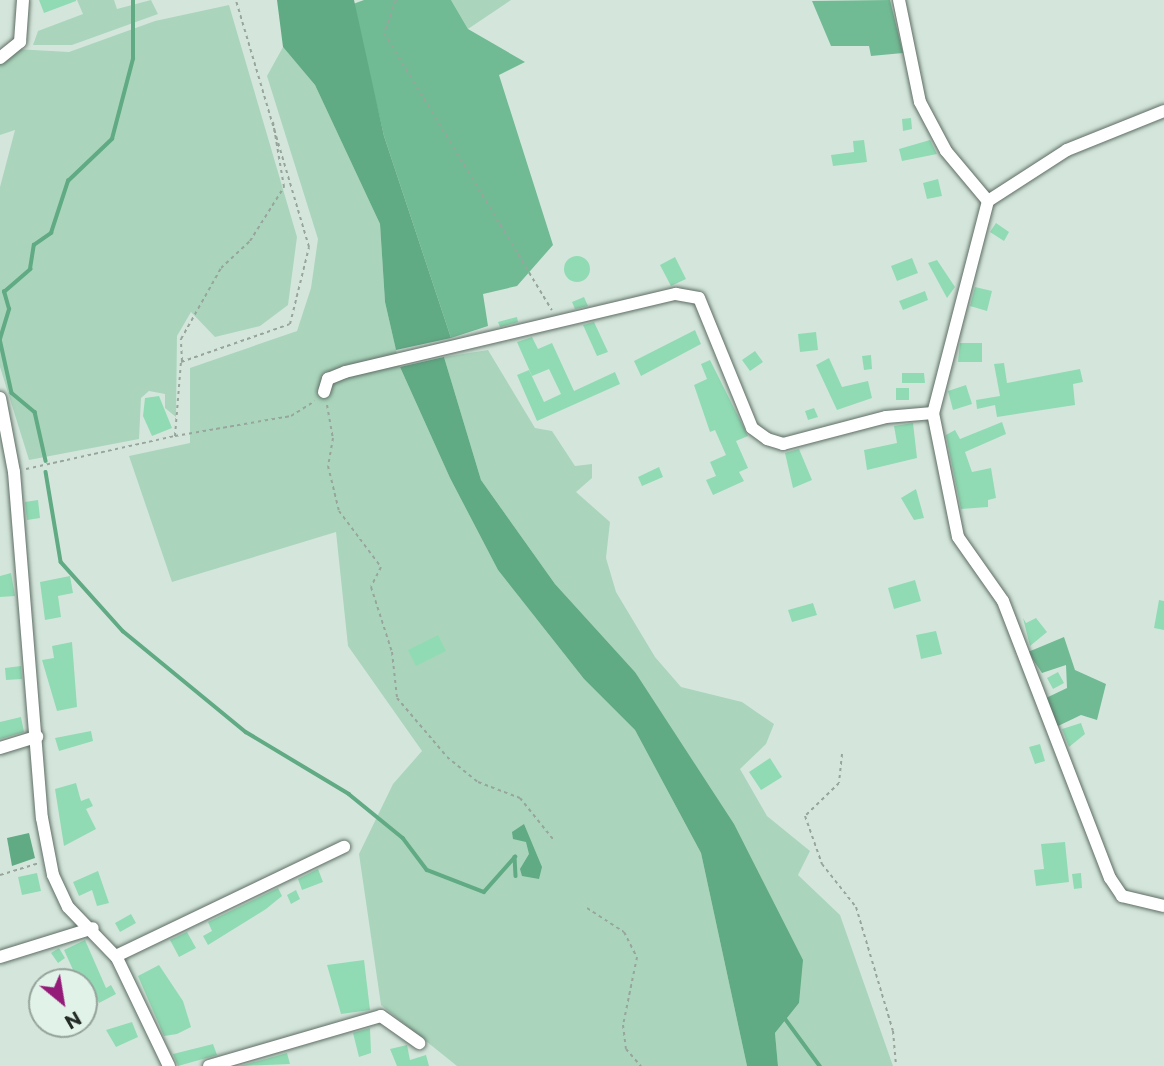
<!DOCTYPE html>
<html>
<head>
<meta charset="utf-8">
<style>
	body { margin:0 }
	#map { position:relative; width:1164px; height:1066px; overflow:hidden; background:#d4e6db; font-family:Montserrat,sans-serif }
	div>[style] { position:absolute }
	.green>* { inset:0; background:#aad5bc }
	.forest>* { inset:0; background:#71bb94 }
	.water>* { inset:0; background:#60aa84 }
	.stream>* { height:3.5px; margin:-1.75px; padding:0 1.75px; transform-origin:1.75px; border-radius:1.75px; background:#60aa84 }
	.building>* { inset:0; background:#90dbb3 }
	.round { border-radius:50% }
	.path>* { height:2px; margin-top:-1px; transform-origin:0; background:repeating-linear-gradient(90deg,#97a59d 0 3.5px,transparent 0 7px) }
	.roads { filter:drop-shadow(0 0 2px #5e6d65) drop-shadow(0 0 2px #5e6d65) }
	.street>* { height:12px; margin:-6px; padding:0 6px; transform-origin:6px; border-radius:6px; background:#fff }
	span { translate:-50% -50%; white-space:nowrap; text-align:center; line-height:1.15; -webkit-text-stroke:5px #e1f3e9; paint-order:stroke }
	.north { position:absolute; left:28px; top:968px; width:70px; height:70px; box-sizing:border-box; background:#e1f3e9; border:2px solid #96a39c; border-radius:50%; rotate:150deg; font-size:19px; font-weight:700; line-height:28px; text-align:center; color:#252c28 }
	.north::after { content:''; display:block; margin:auto; width:24px; height:32px; background:#941b77; clip-path:polygon(50% 0,100% 100%,50% 72%,0 100%) }
</style>
</head>
<body>
<div id="map">
	<div class="green">
		<i style="clip-path:polygon(77px 0,114px 0,117px 9px,151px 0,158px 14px,72px 45px,33px 45px,38px 31px,83px 14px)"></i>
		<i style="clip-path:polygon(451px 0,511px 0,468px 29px)"></i>
		<i style="clip-path:polygon(229px 5px,297px 237px,288px 305px,260px 326px,215px 337px,191px 312px,177px 336px,176px 417px,165px 408px,165px 394px,149px 391px,141px 398px,139px 439px,29px 460px,0 367px,0 187px,15px 130px,0 135px,0 63px,15px 49px,69px 52px,155px 21px)"></i>
		<i style="clip-path:polygon(283px 47px,315px 85px,380px 224px,385px 302px,400px 367px,450px 478px,498px 570px,584px 679px,635px 730px,701px 853px,747px 1066px,457px 1066px,381px 1005px,359px 854px,393px 784px,422px 751px,348px 646px,336px 532px,172px 582px,129px 456px,190px 443px,190px 368px,297px 331px,311px 288px,318px 239px,267px 76px)"></i>
		<i style="clip-path:polygon(488px 350px,535px 428px,552px 431px,575px 466px,592px 464px,592px 478px,576px 492px,610px 522px,606px 558px,616px 592px,655px 657px,681px 687px,742px 702px,774px 724px,766px 744px,740px 769px,767px 816px,810px 851px,798px 875px,840px 915px,893px 1066px,778px 1066px,775px 1033px,799px 1003px,635px 672px,555px 584px,481px 480px,444px 357px)"></i>
	</div>
	<div class="forest">
		<i style="clip-path:polygon(364px 0,451px 0,468px 29px,525px 62px,499px 75px,553px 245px,517px 286px,483px 294px,488px 326px,451px 338px,384px 136px,353px 4px)"></i>
		<i style="clip-path:polygon(890px 0,903px 53px,871px 56px,869px 46px,831px 46px,812px 1px)"></i>
		<i style="clip-path:polygon(1064px 637px,1075px 670px,1106px 684px,1097px 720px,1081px 715px,1056px 727px,1046px 698px,1067px 688px,1066px 665px,1042px 673px,1028px 652px)"></i>
	</div>
	<div class="water">
		<i style="clip-path:polygon(277px 0,354px 0,384px 136px,451px 338px,396px 350px,385px 302px,380px 224px,315px 85px,283px 47px)"></i>
		<i style="clip-path:polygon(444px 357px,481px 480px,555px 584px,635px 672px,734px 824px,803px 960px,799px 1003px,775px 1033px,778px 1066px,747px 1066px,701px 853px,635px 730px,584px 679px,498px 570px,450px 478px,400px 367px)"></i>
		<i style="clip-path:polygon(524px 824px,542px 867px,539px 879px,522px 876px,520px 869px,529px 854px,526px 842px,513px 839px,512px 832px)"></i>
		<i style="clip-path:polygon(29px 833px,35px 858px,12px 866px,7px 838px)"></i>
	</div>
	<div class="stream">
		<i style="left:0;top:339px;width:31px;rotate:-73deg"></i>
		<i style="left:9px;top:309px;width:18px;rotate:-106deg"></i>
		<i style="left:4px;top:292px;width:35px;rotate:-41deg"></i>
		<i style="left:30px;top:269px;width:24px;rotate:-81deg"></i>
		<i style="left:34px;top:245px;width:21px;rotate:-35deg"></i>
		<i style="left:51px;top:233px;width:55px;rotate:-71.9deg"></i>
		<i style="left:68px;top:181px;width:61px;rotate:-43.7deg"></i>
		<i style="left:112px;top:139px;width:83px;rotate:-75.3deg"></i>
		<i style="left:133px;top:59px;width:59px;rotate:-90deg"></i>
		<i style="left:0;top:339px;width:55px;rotate:77.5deg"></i>
		<i style="left:12px;top:393px;width:30px;rotate:40deg"></i>
		<i style="left:35px;top:412px;width:50px;rotate:77.3deg"></i>
		<i style="left:46px;top:472px;width:91px;rotate:80.5deg"></i>
		<i style="left:61px;top:562px;width:93px;rotate:48.1deg"></i>
		<i style="left:123px;top:631px;width:159px;rotate:39.4deg"></i>
		<i style="left:246px;top:732px;width:120px;rotate:31deg"></i>
		<i style="left:349px;top:794px;width:70px;rotate:39.2deg"></i>
		<i style="left:403px;top:838px;width:40px;rotate:53deg"></i>
		<i style="left:427px;top:870px;width:61px;rotate:21.1deg"></i>
		<i style="left:484px;top:892px;width:47px;rotate:-48.5deg"></i>
		<i style="left:515px;top:857px;width:19px;rotate:87deg"></i>
		<i style="left:784px;top:1017px;width:61px;rotate:53.7deg"></i>
	</div>
	<div class="building">
		<i style="clip-path:polygon(39px 0,76px 0,76px 1px,44px 13px)"></i>
		<i style="clip-path:polygon(911px 118px,912px 129px,903px 131px,902px 119px)"></i>
		<i style="clip-path:polygon(864px 140px,867px 162px,833px 166px,831px 155px,854px 152px,853px 141px)"></i>
		<i style="clip-path:polygon(930px 140px,937px 154px,902px 161px,899px 149px)"></i>
		<i style="clip-path:polygon(938px 179px,942px 196px,927px 199px,923px 183px)"></i>
		<i style="clip-path:polygon(996px 223px,1009px 232px,1004px 241px,990px 232px)"></i>
		<i class="round" style="left:564px;top:256px;width:26px;height:26px"></i>
		<i style="clip-path:polygon(675px 257px,686px 279px,671px 286px,660px 265px)"></i>
		<i style="clip-path:polygon(912px 258px,918px 273px,897px 281px,891px 266px)"></i>
		<i style="clip-path:polygon(937px 260px,955px 287px,947px 298px,928px 263px)"></i>
		<i style="clip-path:polygon(975px 287px,992px 291px,987px 311px,970px 306px)"></i>
		<i style="clip-path:polygon(925px 291px,928px 300px,903px 310px,899px 301px)"></i>
		<i style="clip-path:polygon(584px 297px,588px 306px,575px 309px,572px 302px)"></i>
		<i style="clip-path:polygon(517px 317px,518px 322px,500px 327px,498px 322px)"></i>
		<i style="clip-path:polygon(594px 322px,608px 352px,597px 356px,583px 325px)"></i>
		<i style="clip-path:polygon(695px 330px,701px 344px,641px 376px,634px 361px)"></i>
		<i style="clip-path:polygon(816px 332px,818px 350px,800px 352px,798px 334px)"></i>
		<i style="clip-path:polygon(532px 337px,538px 349px,552px 343px,574px 391px,615px 372px,620px 384px,537px 421px,517px 375px,529px 370px,544px 402px,561px 394px,549px 369px,532px 376px,517px 342px)"></i>
		<i style="clip-path:polygon(960px 343px,982px 343px,982px 362px,958px 362px)"></i>
		<i style="clip-path:polygon(755px 351px,763px 362px,750px 371px,742px 360px)"></i>
		<i style="clip-path:polygon(871px 355px,872px 369px,864px 370px,862px 356px)"></i>
		<i style="clip-path:polygon(829px 358px,842px 387px,868px 381px,872px 398px,837px 410px,816px 365px)"></i>
		<i style="clip-path:polygon(710px 360px,748px 436px,736px 441px,748px 468px,739px 472px,744px 481px,713px 495px,706px 480px,716px 476px,710px 462px,726px 455px,715px 430px,710px 432px,694px 385px,707px 379px,701px 364px)"></i>
		<i style="clip-path:polygon(1004px 363px,1007px 383px,1080px 369px,1083px 382px,1073px 384px,1075px 405px,997px 417px,995px 405px,977px 409px,976px 400px,1000px 396px,994px 364px)"></i>
		<i style="clip-path:polygon(902px 373px,924px 373px,925px 383px,902px 383px)"></i>
		<i style="clip-path:polygon(966px 385px,972px 404px,953px 410px,948px 391px)"></i>
		<i style="clip-path:polygon(896px 388px,909px 388px,909px 400px,896px 400px)"></i>
		<i style="clip-path:polygon(159px 396px,172px 428px,152px 436px,143px 416px,145px 398px)"></i>
		<i style="clip-path:polygon(814px 408px,818px 417px,808px 420px,805px 411px)"></i>
		<i style="clip-path:polygon(1002px 422px,1006px 434px,965px 452px,972px 472px,991px 468px,996px 498px,988px 500px,988px 507px,961px 509px,946px 435px,955px 430px,960px 439px)"></i>
		<i style="clip-path:polygon(913px 423px,917px 458px,867px 470px,864px 450px,897px 443px,894px 426px)"></i>
		<i style="clip-path:polygon(799px 449px,812px 480px,793px 488px,785px 453px)"></i>
		<i style="clip-path:polygon(659px 467px,663px 477px,642px 486px,638px 477px)"></i>
		<i style="clip-path:polygon(916px 489px,924px 518px,914px 520px,901px 498px)"></i>
		<i style="clip-path:polygon(38px 500px,40px 518px,27px 520px,25px 502px)"></i>
		<i style="clip-path:polygon(11px 573px,15px 596px,0 597px,0 576px)"></i>
		<i style="clip-path:polygon(70px 576px,73px 593px,58px 596px,61px 617px,45px 620px,40px 582px)"></i>
		<i style="clip-path:polygon(915px 580px,921px 601px,894px 609px,888px 588px)"></i>
		<i style="clip-path:polygon(1159px 600px,1164px 601px,1164px 630px,1154px 628px)"></i>
		<i style="clip-path:polygon(813px 603px,817px 615px,792px 622px,788px 610px)"></i>
		<i style="clip-path:polygon(1023px 618px,1026px 623px,1036px 618px,1047px 632px,1030px 646px)"></i>
		<i style="clip-path:polygon(936px 631px,942px 654px,921px 659px,916px 635px)"></i>
		<i style="clip-path:polygon(438px 635px,446px 651px,416px 666px,408px 650px)"></i>
		<i style="clip-path:polygon(72px 642px,77px 707px,57px 711px,42px 660px,54px 658px,52px 646px)"></i>
		<i style="clip-path:polygon(21px 666px,22px 679px,6px 680px,5px 668px)"></i>
		<i style="clip-path:polygon(1058px 672px,1064px 683px,1053px 689px,1047px 678px)"></i>
		<i style="clip-path:polygon(21px 717px,24px 732px,0 739px,0 722px)"></i>
		<i style="clip-path:polygon(1081px 723px,1085px 734px,1069px 747px,1062px 729px)"></i>
		<i style="clip-path:polygon(91px 731px,93px 741px,59px 751px,55px 738px)"></i>
		<i style="clip-path:polygon(1040px 744px,1045px 761px,1035px 764px,1029px 747px)"></i>
		<i style="clip-path:polygon(770px 758px,782px 777px,761px 790px,749px 772px)"></i>
		<i style="clip-path:polygon(76px 783px,81px 801px,89px 798px,93px 806px,86px 809px,96px 829px,64px 846px,55px 789px)"></i>
		<i style="clip-path:polygon(1065px 842px,1069px 882px,1036px 886px,1034px 870px,1044px 869px,1041px 844px)"></i>
		<i style="clip-path:polygon(318px 869px,323px 882px,302px 890px,298px 879px)"></i>
		<i style="clip-path:polygon(98px 871px,109px 903px,97px 906px,92px 890px,79px 896px,73px 882px)"></i>
		<i style="clip-path:polygon(37px 873px,41px 891px,22px 895px,18px 877px)"></i>
		<i style="clip-path:polygon(1081px 873px,1082px 888px,1074px 889px,1072px 874px)"></i>
		<i style="clip-path:polygon(278px 888px,282px 896px,266px 909px,208px 945px,203px 936px,212px 931px,208px 922px)"></i>
		<i style="clip-path:polygon(296px 890px,300px 899px,291px 904px,287px 895px)"></i>
		<i style="clip-path:polygon(131px 914px,136px 923px,120px 932px,115px 923px)"></i>
		<i style="clip-path:polygon(187px 932px,196px 948px,179px 957px,170px 940px)"></i>
		<i style="clip-path:polygon(85px 940px,106px 988px,111px 985px,116px 994px,99px 1003px,92px 990px,84px 994px,64px 950px)"></i>
		<i style="clip-path:polygon(59px 948px,65px 958px,58px 963px,51px 953px)"></i>
		<i style="clip-path:polygon(364px 960px,370px 1010px,341px 1014px,327px 965px)"></i>
		<i style="clip-path:polygon(159px 965px,183px 1001px,191px 1027px,177px 1034px,164px 1036px,138px 976px)"></i>
		<i style="clip-path:polygon(132px 1022px,138px 1037px,116px 1047px,106px 1030px)"></i>
		<i style="clip-path:polygon(370px 1028px,371px 1053px,359px 1057px,353px 1033px)"></i>
		<i style="clip-path:polygon(213px 1044px,217px 1055px,178px 1066px,173px 1054px)"></i>
		<i style="clip-path:polygon(407px 1045px,410px 1060px,426px 1055px,429px 1066px,397px 1066px,390px 1049px)"></i>
		<i style="clip-path:polygon(287px 1053px,290px 1064px,240px 1066px)"></i>
	</div>
	<div class="path">
		<i style="left:396px;top:0;width:35px;rotate:110deg"></i>
		<i style="left:384px;top:33px;width:324px;rotate:58.8deg"></i>
		<i style="left:182px;top:361px;width:22px;rotate:-93deg"></i>
		<i style="left:181px;top:339px;width:81px;rotate:-60.6deg"></i>
		<i style="left:221px;top:268px;width:40px;rotate:-43deg"></i>
		<i style="left:250px;top:241px;width:64px;rotate:-57.8deg"></i>
		<i style="left:284px;top:187px;width:66px;rotate:-99.6deg"></i>
		<i style="left:327px;top:405px;width:34px;rotate:80deg"></i>
		<i style="left:333px;top:438px;width:28px;rotate:100deg"></i>
		<i style="left:328px;top:466px;width:46px;rotate:76.3deg"></i>
		<i style="left:339px;top:511px;width:70px;rotate:53.1deg"></i>
		<i style="left:381px;top:567px;width:22px;rotate:117deg"></i>
		<i style="left:371px;top:587px;width:68px;rotate:72.1deg"></i>
		<i style="left:392px;top:652px;width:46px;rotate:83.8deg"></i>
		<i style="left:397px;top:698px;width:77px;rotate:49.7deg"></i>
		<i style="left:447px;top:757px;width:40px;rotate:39deg"></i>
		<i style="left:478px;top:782px;width:45px;rotate:20.9deg"></i>
		<i style="left:520px;top:798px;width:53px;rotate:51.2deg"></i>
		<i style="left:175px;top:436px;width:118px;rotate:-9.8deg"></i>
		<i style="left:291px;top:416px;width:28px;rotate:-32deg"></i>
		<i style="left:26px;top:469px;width:153px;rotate:-12.5deg"></i>
		<i style="left:175px;top:436px;width:74px;rotate:-85.4deg"></i>
		<i style="left:181px;top:362px;width:115px;rotate:-19.2deg"></i>
		<i style="left:290px;top:324px;width:79px;rotate:-76.1deg"></i>
		<i style="left:309px;top:247px;width:258px;rotate:-106.5deg"></i>
		<i style="left:842px;top:754px;width:29px;rotate:96deg"></i>
		<i style="left:839px;top:783px;width:47px;rotate:135.9deg"></i>
		<i style="left:805px;top:816px;width:51px;rotate:70.5deg"></i>
		<i style="left:822px;top:864px;width:55px;rotate:51.7deg"></i>
		<i style="left:856px;top:907px;width:129px;rotate:73.4deg"></i>
		<i style="left:893px;top:1031px;width:35px;rotate:85deg"></i>
		<i style="left:0;top:875px;width:41px;rotate:-17.1deg"></i>
		<i style="left:587px;top:908px;width:44px;rotate:33deg"></i>
		<i style="left:624px;top:932px;width:28px;rotate:63deg"></i>
		<i style="left:637px;top:957px;width:69px;rotate:101.6deg"></i>
		<i style="left:623px;top:1025px;width:24px;rotate:83deg"></i>
		<i style="left:626px;top:1049px;width:23px;rotate:49deg"></i>
	</div>
	<div class="roads">
		<div class="street">
			<i style="left:899px;top:0;width:104px;rotate:78.4deg"></i>
			<i style="left:920px;top:102px;width:55px;rotate:62deg"></i>
			<i style="left:946px;top:151px;width:65px;rotate:50deg"></i>
			<i style="left:0;top:58px;width:26px;rotate:-39deg"></i>
			<i style="left:20px;top:42px;width:42px;rotate:-85.9deg"></i>
			<i style="left:1164px;top:111px;width:105px;rotate:158.1deg"></i>
			<i style="left:1067px;top:150px;width:94px;rotate:147.2deg"></i>
			<i style="left:988px;top:201px;width:219px;rotate:104.5deg"></i>
			<i style="left:933px;top:413px;width:126px;rotate:78.6deg"></i>
			<i style="left:958px;top:537px;width:78px;rotate:54.9deg"></i>
			<i style="left:1003px;top:601px;width:297px;rotate:68.9deg"></i>
			<i style="left:1110px;top:878px;width:22px;rotate:56deg"></i>
			<i style="left:1122px;top:896px;width:43px;rotate:13.4deg"></i>
			<i style="left:324px;top:392px;width:14px;rotate:-73deg"></i>
			<i style="left:328px;top:379px;width:18px;rotate:-22deg"></i>
			<i style="left:345px;top:372px;width:340px;rotate:-13.3deg"></i>
			<i style="left:676px;top:294px;width:23px;rotate:10deg"></i>
			<i style="left:699px;top:298px;width:140px;rotate:67.8deg"></i>
			<i style="left:752px;top:428px;width:19px;rotate:36deg"></i>
			<i style="left:767px;top:439px;width:17px;rotate:17deg"></i>
			<i style="left:783px;top:444px;width:106px;rotate:-14.7deg"></i>
			<i style="left:886px;top:417px;width:47px;rotate:-4.9deg"></i>
			<i style="left:0;top:398px;width:75px;rotate:79.3deg"></i>
			<i style="left:14px;top:472px;width:347px;rotate:85.4deg"></i>
			<i style="left:42px;top:818px;width:58px;rotate:79.1deg"></i>
			<i style="left:53px;top:875px;width:35px;rotate:65deg"></i>
			<i style="left:68px;top:907px;width:71px;rotate:46.1deg"></i>
			<i style="left:117px;top:958px;width:120px;rotate:64.3deg"></i>
			<i style="left:0;top:748px;width:39px;rotate:-17deg"></i>
			<i style="left:116px;top:956px;width:253px;rotate:-25.6deg"></i>
			<i style="left:0;top:957px;width:97px;rotate:-17.3deg"></i>
			<i style="left:209px;top:1066px;width:179px;rotate:-16.2deg"></i>
			<i style="left:381px;top:1016px;width:47px;rotate:35.4deg"></i>
		</div>
	</div>
	<div class="north">N</div>
</div>
</body>
</html>
